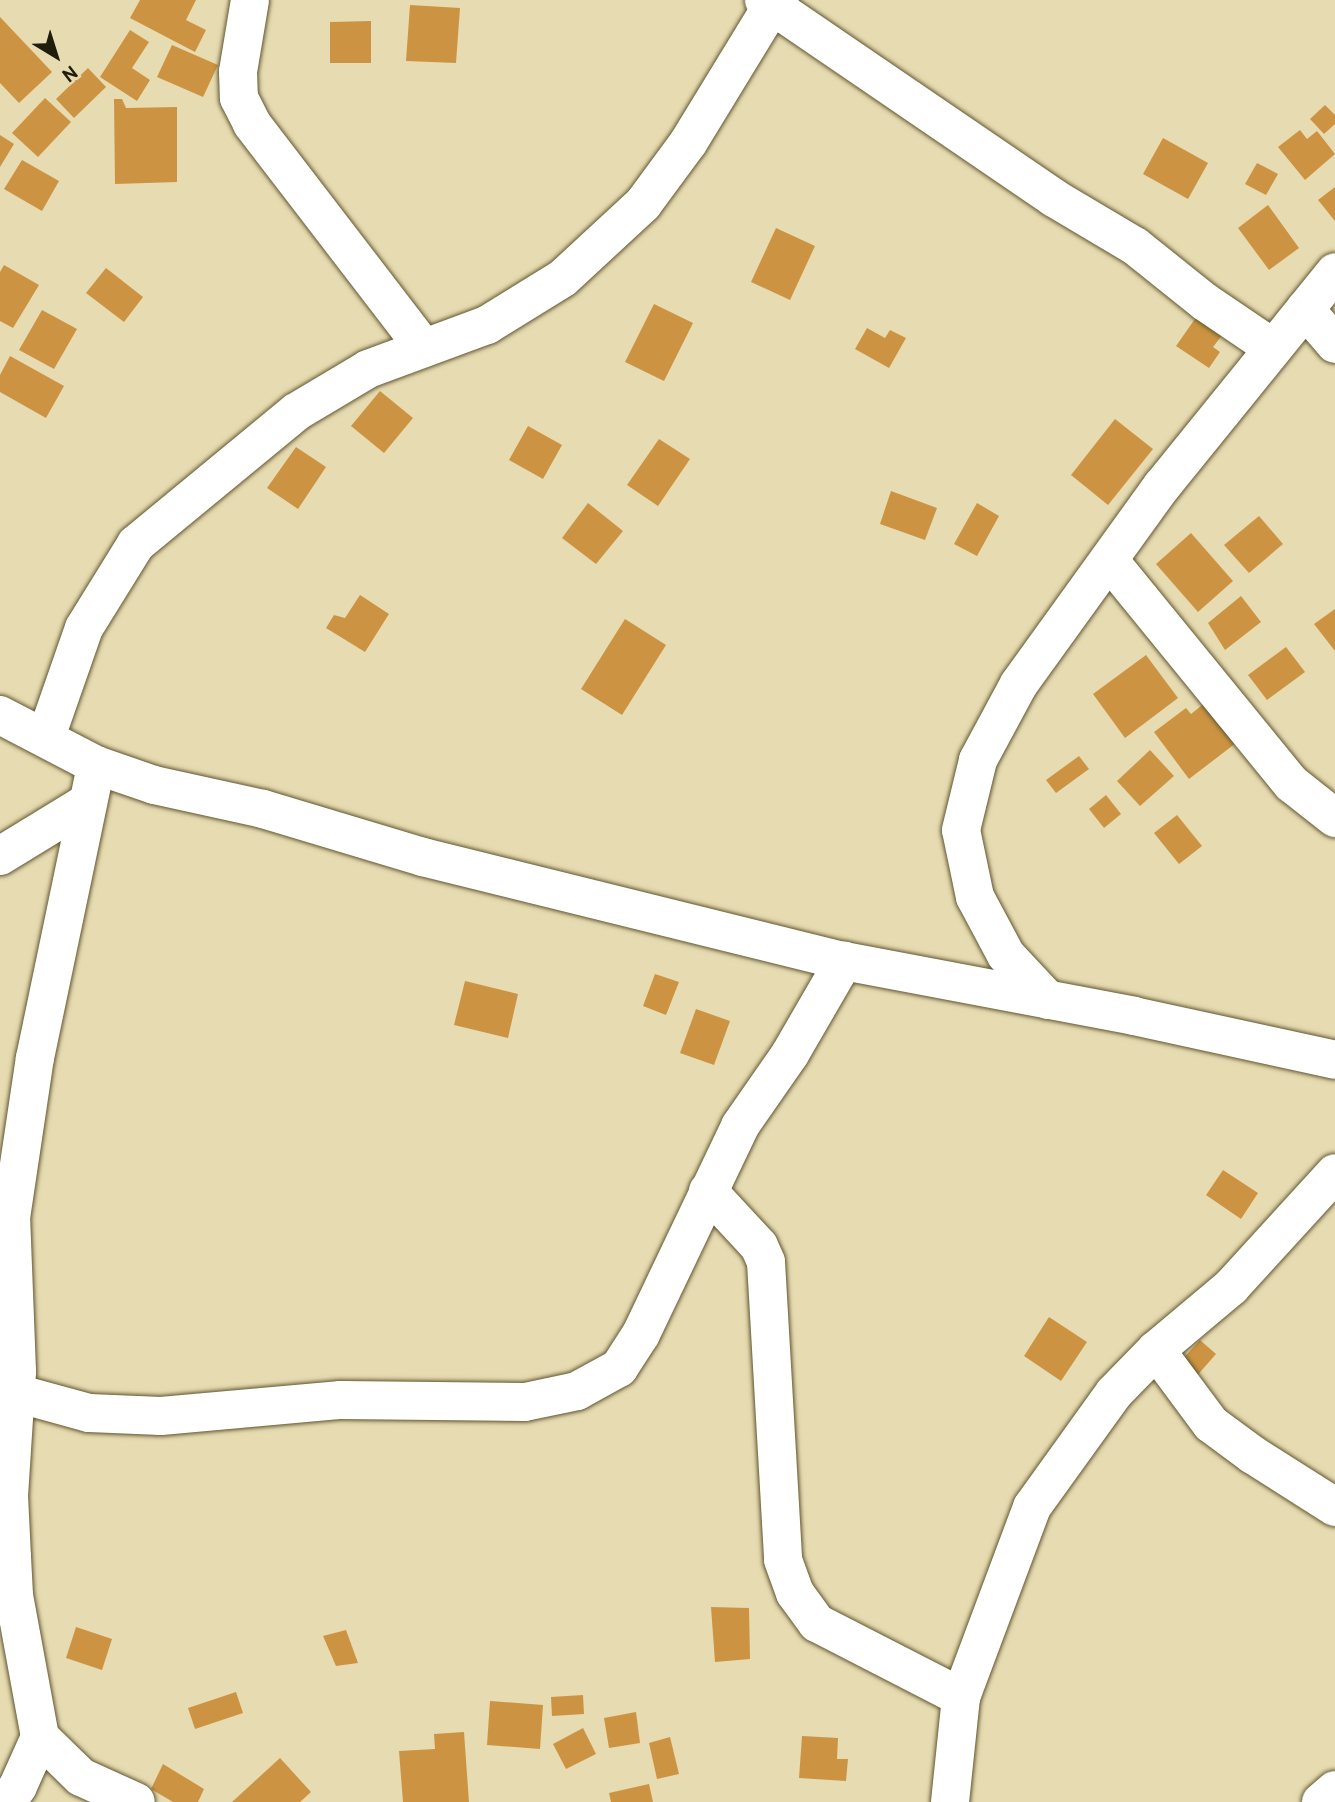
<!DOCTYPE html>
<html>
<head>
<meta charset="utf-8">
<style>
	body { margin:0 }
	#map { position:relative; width:1335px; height:1802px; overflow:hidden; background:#e7dbb1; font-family:Overpass,sans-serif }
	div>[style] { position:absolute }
	.building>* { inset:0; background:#cc9442 }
	.roads { filter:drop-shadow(0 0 2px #605630) drop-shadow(0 0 2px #605630) }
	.minor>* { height:38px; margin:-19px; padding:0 19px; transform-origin:19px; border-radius:19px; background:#fff }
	span { translate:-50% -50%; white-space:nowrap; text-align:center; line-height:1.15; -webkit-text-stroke:5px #e7dbb1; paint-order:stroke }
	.north { position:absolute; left:21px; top:21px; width:70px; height:70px; -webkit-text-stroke:5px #e7dbb1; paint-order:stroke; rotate:142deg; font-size:19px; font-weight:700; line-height:28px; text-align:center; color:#211d0d }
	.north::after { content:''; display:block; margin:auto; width:24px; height:32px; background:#211d0d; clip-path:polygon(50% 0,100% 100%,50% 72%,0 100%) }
</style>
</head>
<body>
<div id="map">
	<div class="building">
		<i style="clip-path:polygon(140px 0,196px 0,186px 20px,206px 30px,195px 52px,130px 18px)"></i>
		<i style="clip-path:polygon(410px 5px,460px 8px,456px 63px,406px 61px)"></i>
		<i style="clip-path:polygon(0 17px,52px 72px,19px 103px,0 83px)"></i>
		<i style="clip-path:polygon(371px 21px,371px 63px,330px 63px,330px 22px)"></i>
		<i style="clip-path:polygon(130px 30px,149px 42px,132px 68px,150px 80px,137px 101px,100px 77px)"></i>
		<i style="clip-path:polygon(172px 45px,218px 65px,203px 97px,157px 77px)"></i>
		<i style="clip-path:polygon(88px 68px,106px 87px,74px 118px,56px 99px)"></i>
		<i style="clip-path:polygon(45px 98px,71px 122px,38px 157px,12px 133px)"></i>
		<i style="clip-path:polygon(114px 99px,122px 99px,126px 108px,177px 107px,177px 182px,115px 184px)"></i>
		<i style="clip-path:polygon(1325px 105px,1335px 115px,1335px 124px,1324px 134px,1310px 119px)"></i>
		<i style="clip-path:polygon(1300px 130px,1307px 139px,1317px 131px,1335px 154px,1305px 180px,1278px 147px)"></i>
		<i style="clip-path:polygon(0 135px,14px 144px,0 167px)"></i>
		<i style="clip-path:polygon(1163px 138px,1208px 163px,1188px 199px,1143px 174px)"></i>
		<i style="clip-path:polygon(22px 160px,59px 181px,42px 211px,4px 189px)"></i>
		<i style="clip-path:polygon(1257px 163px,1278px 174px,1266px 195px,1245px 184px)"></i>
		<i style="clip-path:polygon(1335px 187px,1335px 221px,1318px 200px)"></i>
		<i style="clip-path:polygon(1268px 205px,1299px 248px,1269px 270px,1238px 228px)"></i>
		<i style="clip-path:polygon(776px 228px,815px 246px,790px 300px,751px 282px)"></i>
		<i style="clip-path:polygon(4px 265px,39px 285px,13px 328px,0 321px,0 272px)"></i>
		<i style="clip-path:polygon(106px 268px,143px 297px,124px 322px,86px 293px)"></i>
		<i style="clip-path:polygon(654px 304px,693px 323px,664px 381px,625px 362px)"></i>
		<i style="clip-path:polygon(42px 310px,77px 329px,54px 369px,19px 350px)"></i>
		<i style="clip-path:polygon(1197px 316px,1223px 334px,1213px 347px,1220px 352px,1209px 368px,1176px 346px)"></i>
		<i style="clip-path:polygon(867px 328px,885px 338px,890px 330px,906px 338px,889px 368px,855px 349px)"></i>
		<i style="clip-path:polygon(10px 356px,64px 386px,46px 418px,0 392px,0 375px)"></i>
		<i style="clip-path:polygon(380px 391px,413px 418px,384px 453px,351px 426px)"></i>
		<i style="clip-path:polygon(1115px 419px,1153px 449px,1108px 505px,1071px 475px)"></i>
		<i style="clip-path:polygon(528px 426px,562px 445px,543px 479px,509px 460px)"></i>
		<i style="clip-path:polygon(659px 439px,690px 459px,658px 506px,627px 485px)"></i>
		<i style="clip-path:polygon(296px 447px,326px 467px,298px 509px,267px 488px)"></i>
		<i style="clip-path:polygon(891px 491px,937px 508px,925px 540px,880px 524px)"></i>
		<i style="clip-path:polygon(588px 503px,623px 531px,596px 564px,562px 538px)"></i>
		<i style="clip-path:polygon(977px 503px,999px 516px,977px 556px,954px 544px)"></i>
		<i style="clip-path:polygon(1259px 516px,1283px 544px,1249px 573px,1224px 545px)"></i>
		<i style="clip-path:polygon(1191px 533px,1233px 581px,1198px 612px,1156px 564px)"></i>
		<i style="clip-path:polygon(360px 595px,389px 614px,365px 652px,326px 628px,334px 615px,345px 618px)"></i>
		<i style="clip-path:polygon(1241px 596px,1261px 622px,1225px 650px,1208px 623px)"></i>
		<i style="clip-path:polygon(1335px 609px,1335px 651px,1314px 624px)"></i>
		<i style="clip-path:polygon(625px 619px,666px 645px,622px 715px,581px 689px)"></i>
		<i style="clip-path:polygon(1286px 647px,1305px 672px,1267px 700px,1248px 675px)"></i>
		<i style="clip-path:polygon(1146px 655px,1178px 698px,1125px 738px,1093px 694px)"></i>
		<i style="clip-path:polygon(1206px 702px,1236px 743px,1189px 779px,1154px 732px,1186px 708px,1191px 714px)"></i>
		<i style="clip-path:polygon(1150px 750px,1174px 776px,1140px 806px,1117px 781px)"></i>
		<i style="clip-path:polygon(1079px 756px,1089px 769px,1056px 793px,1046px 780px)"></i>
		<i style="clip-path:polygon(1106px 795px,1121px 814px,1104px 828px,1089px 809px)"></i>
		<i style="clip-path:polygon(1177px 815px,1202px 846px,1179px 864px,1154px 833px)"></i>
		<i style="clip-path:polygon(655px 974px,679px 982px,666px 1015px,643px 1006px)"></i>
		<i style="clip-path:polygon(465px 981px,518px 994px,508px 1038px,454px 1025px)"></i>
		<i style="clip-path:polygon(696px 1009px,730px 1021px,714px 1065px,680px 1053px)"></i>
		<i style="clip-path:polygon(1223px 1170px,1258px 1193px,1241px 1219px,1206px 1195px)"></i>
		<i style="clip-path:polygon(1049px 1317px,1087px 1342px,1061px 1381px,1024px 1356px)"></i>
		<i style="clip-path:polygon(1200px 1340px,1216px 1354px,1195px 1378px,1179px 1363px)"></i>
		<i style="clip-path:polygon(711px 1607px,749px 1608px,750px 1659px,715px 1662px)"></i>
		<i style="clip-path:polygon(76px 1627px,112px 1639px,102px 1670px,66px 1658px)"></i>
		<i style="clip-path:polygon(346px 1630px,358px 1663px,336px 1666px,323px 1636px)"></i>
		<i style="clip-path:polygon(236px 1692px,243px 1713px,195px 1729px,188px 1708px)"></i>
		<i style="clip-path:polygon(583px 1695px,584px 1714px,552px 1716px,551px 1697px)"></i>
		<i style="clip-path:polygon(490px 1701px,543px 1705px,540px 1749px,487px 1745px)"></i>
		<i style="clip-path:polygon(636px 1712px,640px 1743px,609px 1748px,604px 1718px)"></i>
		<i style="clip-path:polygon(583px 1728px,596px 1754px,566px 1769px,553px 1744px)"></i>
		<i style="clip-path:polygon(464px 1732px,469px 1802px,403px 1802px,399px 1751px,435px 1749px,434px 1734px)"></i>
		<i style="clip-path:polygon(802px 1736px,838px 1738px,837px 1759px,848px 1759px,846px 1781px,799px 1778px)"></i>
		<i style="clip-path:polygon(670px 1737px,679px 1774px,657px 1779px,649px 1743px)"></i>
		<i style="clip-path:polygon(280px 1758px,311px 1792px,300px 1802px,232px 1802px)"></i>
		<i style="clip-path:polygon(163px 1764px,204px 1789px,198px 1802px,173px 1802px,151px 1789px)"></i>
		<i style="clip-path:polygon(649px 1784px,653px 1802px,611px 1802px,609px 1793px)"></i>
	</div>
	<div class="roads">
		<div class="minor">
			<i style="left:250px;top:0;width:73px;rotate:99.5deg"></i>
			<i style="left:238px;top:72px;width:26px;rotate:88deg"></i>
			<i style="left:239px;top:98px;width:29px;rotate:63deg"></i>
			<i style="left:252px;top:124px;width:282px;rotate:52.5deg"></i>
			<i style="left:764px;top:0;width:351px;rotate:34.3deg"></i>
			<i style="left:1054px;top:198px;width:94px;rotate:30.7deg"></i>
			<i style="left:1135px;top:246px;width:90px;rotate:38.7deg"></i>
			<i style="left:1205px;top:302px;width:82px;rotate:34.1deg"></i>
			<i style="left:1305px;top:309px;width:46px;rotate:49.4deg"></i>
			<i style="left:1109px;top:560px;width:289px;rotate:50.8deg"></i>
			<i style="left:1292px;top:784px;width:55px;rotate:38.3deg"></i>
			<i style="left:0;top:715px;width:108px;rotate:27.5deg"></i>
			<i style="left:96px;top:765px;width:61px;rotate:19deg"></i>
			<i style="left:154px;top:785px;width:112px;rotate:12.4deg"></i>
			<i style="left:263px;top:809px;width:167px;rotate:16.7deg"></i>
			<i style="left:423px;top:857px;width:434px;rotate:13.9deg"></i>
			<i style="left:844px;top:961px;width:295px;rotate:10.7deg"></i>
			<i style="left:1134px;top:1016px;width:206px;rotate:12.3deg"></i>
			<i style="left:46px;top:737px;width:115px;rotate:-70.8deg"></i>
			<i style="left:84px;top:628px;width:99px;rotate:-58.2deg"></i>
			<i style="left:136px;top:544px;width:207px;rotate:-39.5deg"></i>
			<i style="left:296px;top:412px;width:84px;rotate:-30.8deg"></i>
			<i style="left:368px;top:369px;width:127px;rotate:-20.3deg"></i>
			<i style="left:487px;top:325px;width:89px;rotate:-31.7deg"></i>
			<i style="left:563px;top:278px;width:109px;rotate:-42.8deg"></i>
			<i style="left:643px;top:204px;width:76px;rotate:-53.6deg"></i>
			<i style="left:688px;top:143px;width:159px;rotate:-58.6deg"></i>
			<i style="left:771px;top:7px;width:11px;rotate:-38deg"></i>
			<i style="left:0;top:856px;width:103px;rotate:-31.5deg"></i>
			<i style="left:1048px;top:1000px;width:62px;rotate:-133deg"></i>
			<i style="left:1006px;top:955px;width:66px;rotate:-118.1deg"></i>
			<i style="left:975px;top:897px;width:68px;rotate:-101.8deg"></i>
			<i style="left:961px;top:830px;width:72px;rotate:-76.3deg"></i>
			<i style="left:978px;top:760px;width:86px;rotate:-61.7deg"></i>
			<i style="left:1019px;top:684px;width:244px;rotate:-54.2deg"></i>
			<i style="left:1162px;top:486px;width:275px;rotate:-51deg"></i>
			<i style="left:708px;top:1191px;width:75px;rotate:47.2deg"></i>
			<i style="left:759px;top:1246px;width:17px;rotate:66deg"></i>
			<i style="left:766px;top:1262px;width:298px;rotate:86.7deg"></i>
			<i style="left:783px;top:1560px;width:35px;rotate:70deg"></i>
			<i style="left:795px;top:1593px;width:37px;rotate:54deg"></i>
			<i style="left:817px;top:1623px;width:162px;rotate:27.2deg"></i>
			<i style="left:1156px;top:1350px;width:92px;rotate:53.4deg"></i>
			<i style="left:1211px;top:1424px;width:52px;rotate:36.4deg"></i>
			<i style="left:1253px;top:1455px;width:97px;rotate:32.4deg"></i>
			<i style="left:16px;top:1393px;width:76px;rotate:15.3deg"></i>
			<i style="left:89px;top:1413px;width:72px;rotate:2.4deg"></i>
			<i style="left:161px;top:1416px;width:181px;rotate:-5.1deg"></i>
			<i style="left:341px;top:1400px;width:184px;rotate:0.6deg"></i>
			<i style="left:525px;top:1402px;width:53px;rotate:-11.9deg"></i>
			<i style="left:577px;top:1391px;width:48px;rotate:-28.7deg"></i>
			<i style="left:619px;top:1368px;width:40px;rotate:-57.1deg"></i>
			<i style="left:641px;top:1334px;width:230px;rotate:-64.5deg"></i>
			<i style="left:740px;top:1126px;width:88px;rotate:-55.2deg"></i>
			<i style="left:790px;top:1054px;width:108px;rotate:-59.9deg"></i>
			<i style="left:40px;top:1737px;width:57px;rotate:44.3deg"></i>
			<i style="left:81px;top:1777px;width:60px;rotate:24.4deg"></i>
			<i style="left:7px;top:1802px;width:19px;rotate:-55deg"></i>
			<i style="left:18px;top:1786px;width:54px;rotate:-65.8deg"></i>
			<i style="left:40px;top:1737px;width:144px;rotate:-100.4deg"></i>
			<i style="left:14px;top:1595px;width:38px;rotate:-93deg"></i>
			<i style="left:12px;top:1557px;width:61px;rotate:-92.8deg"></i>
			<i style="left:9px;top:1496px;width:125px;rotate:-86.3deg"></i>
			<i style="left:17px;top:1371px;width:153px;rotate:-92.2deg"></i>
			<i style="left:11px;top:1218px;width:162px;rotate:-81.5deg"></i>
			<i style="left:35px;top:1058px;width:299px;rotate:-78.2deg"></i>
			<i style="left:950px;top:1802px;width:106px;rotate:-84deg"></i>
			<i style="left:961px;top:1697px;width:203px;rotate:-69.5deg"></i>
			<i style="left:1032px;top:1507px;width:140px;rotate:-54.3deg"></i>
			<i style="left:1114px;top:1393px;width:60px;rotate:-45.7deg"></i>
			<i style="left:1156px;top:1350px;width:98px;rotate:-40deg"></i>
			<i style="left:1231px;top:1287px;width:154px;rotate:-47.6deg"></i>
			<i style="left:1321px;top:1802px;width:18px;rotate:-41deg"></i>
		</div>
	</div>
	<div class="north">N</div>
</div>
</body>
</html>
